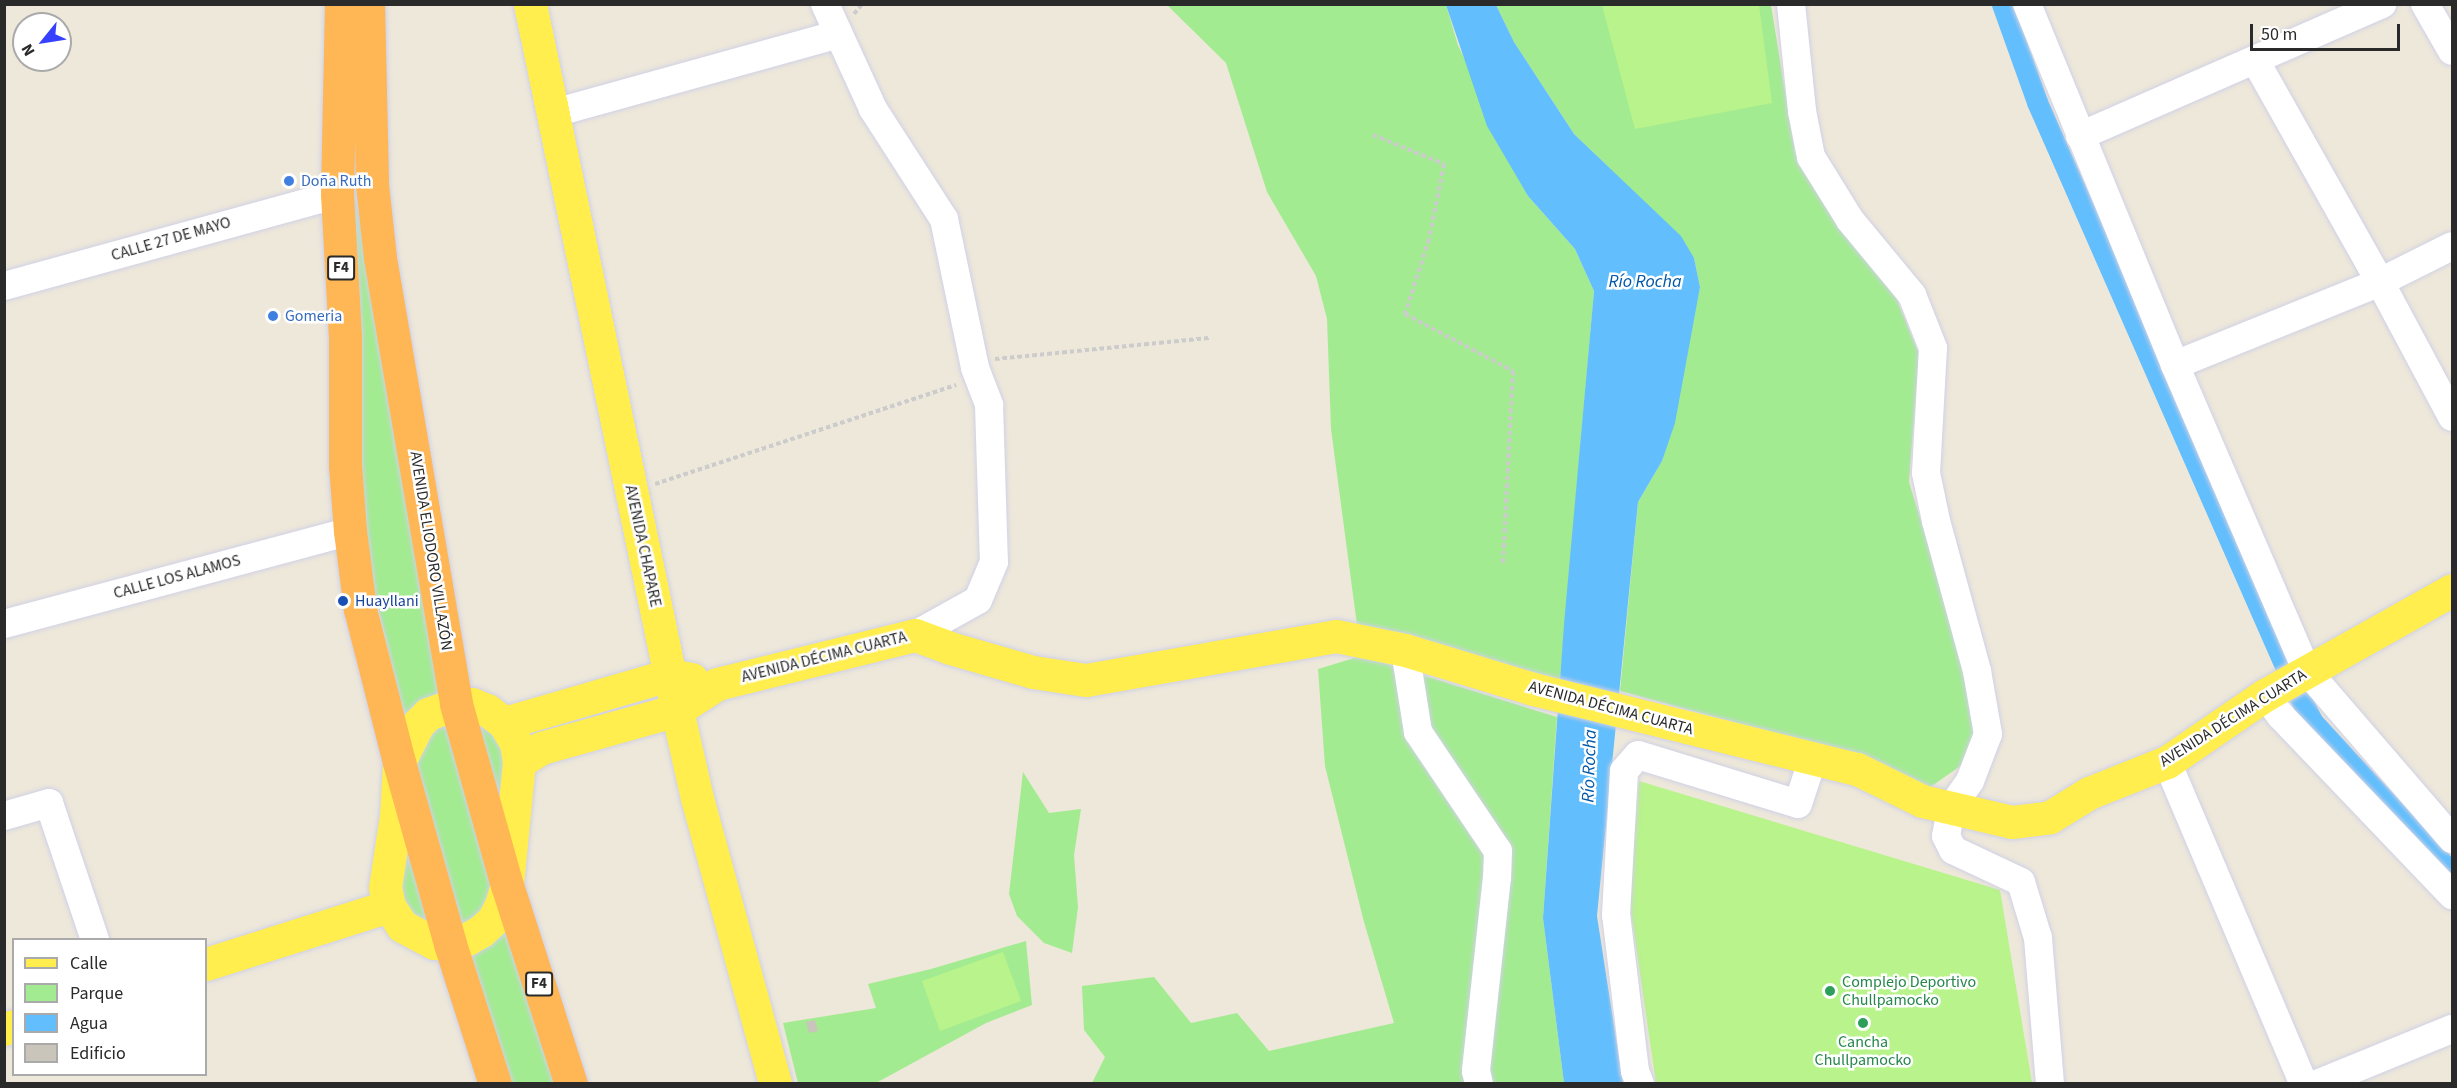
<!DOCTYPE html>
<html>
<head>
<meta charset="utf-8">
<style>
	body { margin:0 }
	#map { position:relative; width:2457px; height:1088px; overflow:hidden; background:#eee8da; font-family:"Source Sans 3",sans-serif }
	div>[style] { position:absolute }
	.green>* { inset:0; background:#a3eb91 }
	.pitch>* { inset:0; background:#b9f38b }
	.water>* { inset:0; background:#62befc }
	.canal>* { height:21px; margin:-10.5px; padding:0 10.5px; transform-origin:10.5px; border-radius:10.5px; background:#62befc }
	.building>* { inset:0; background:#c9c5ba }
	.path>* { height:4px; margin-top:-2px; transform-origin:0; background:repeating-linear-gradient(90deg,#ccc 0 4.5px,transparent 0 7.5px) }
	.roads { filter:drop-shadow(0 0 2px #d0d1e5) drop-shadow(0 0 2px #d0d1e5) }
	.minor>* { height:28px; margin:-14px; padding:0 14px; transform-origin:14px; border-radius:14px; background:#fff }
	.major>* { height:33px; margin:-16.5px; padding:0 16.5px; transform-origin:16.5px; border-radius:16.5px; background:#ffee4e }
	.highway>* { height:33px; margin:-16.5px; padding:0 16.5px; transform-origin:16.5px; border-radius:16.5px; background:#ffb654 }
	.dots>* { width:16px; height:16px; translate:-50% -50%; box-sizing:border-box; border:3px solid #fff; border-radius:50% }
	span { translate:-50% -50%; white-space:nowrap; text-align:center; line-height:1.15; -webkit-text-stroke:5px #fff; paint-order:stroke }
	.shield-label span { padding:2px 4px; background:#fff; border:2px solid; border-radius:4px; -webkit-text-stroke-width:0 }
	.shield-label { font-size:15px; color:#2a2a2a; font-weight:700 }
	.shop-label { font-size:16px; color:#366cbe }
	.left { translate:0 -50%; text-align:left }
	.street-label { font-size:16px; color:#2a2a2a }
	.transit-label { font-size:16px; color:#164399 }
	.leisure-label { font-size:16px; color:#27864d }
	.water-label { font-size:18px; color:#0057a8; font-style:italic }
	.frame { position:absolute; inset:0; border:6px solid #2a2a2a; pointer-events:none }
	.legend { position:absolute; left:12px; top:938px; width:195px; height:138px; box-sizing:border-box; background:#fff; border:2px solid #aaa; margin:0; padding:8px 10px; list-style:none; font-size:18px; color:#2a2a2a }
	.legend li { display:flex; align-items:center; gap:12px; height:30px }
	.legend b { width:30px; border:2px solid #aaa }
	.north { position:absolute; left:12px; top:12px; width:60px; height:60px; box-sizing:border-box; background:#fff; border:2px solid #aaa; border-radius:50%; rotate:240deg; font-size:16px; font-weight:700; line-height:24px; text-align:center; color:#2a2a2a }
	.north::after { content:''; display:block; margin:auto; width:21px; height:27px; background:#3640ff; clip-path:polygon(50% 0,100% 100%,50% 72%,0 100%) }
	.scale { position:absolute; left:2250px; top:24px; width:150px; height:27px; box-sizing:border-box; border:3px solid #2a2a2a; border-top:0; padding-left:8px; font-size:18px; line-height:21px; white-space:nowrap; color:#2a2a2a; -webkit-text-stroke:4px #fff; paint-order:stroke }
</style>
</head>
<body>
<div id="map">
	<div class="green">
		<i style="clip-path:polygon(1167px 5px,1446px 5px,1458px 45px,1528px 196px,1575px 249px,1594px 291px,1560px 679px,1357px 625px,1331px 429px,1327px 319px,1316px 276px,1267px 192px,1226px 63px)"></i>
		<i style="clip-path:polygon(1496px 5px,1771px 5px,1795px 153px,1830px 214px,1886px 273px,1919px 354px,1909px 482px,1962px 655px,1976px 755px,1929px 788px,1863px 757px,1620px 691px,1638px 502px,1662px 461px,1700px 287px,1694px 258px,1624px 182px,1574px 134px,1514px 42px)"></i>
		<i style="clip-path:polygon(352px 177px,446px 698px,407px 730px,368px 565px,355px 480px)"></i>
		<i style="clip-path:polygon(1361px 656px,1557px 717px,1543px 918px,1564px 1083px,1092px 1083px,1105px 1057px,1084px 1030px,1082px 986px,1154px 977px,1191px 1023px,1237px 1013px,1269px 1051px,1394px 1023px,1364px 922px,1325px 766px,1318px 669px)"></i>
		<i style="clip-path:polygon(449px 715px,494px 880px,488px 907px,458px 931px,414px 754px,418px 741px)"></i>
		<i style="clip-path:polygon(472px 716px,504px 744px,501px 831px)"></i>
		<i style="clip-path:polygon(1023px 772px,1049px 813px,1081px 809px,1074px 855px,1078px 907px,1072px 953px,1044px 943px,1017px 916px,1009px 894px)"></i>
		<i style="clip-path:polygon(405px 824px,434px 932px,415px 923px,395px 887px)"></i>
		<i style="clip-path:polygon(502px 922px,560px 1083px,508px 1083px,466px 950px)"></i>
		<i style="clip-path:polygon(1026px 941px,1032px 1005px,986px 1023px,876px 1083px,798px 1083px,783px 1023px,876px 1008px,868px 984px,931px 969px)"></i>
	</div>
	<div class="pitch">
		<i style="clip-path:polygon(1602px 5px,1759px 5px,1772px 103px,1635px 129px)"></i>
		<i style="clip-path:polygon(1639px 781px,2000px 890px,2032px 1083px,1656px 1083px,1629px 899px)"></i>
		<i style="clip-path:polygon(1003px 952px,1021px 1001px,940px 1031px,922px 981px)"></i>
	</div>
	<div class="water">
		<i style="clip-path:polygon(1446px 5px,1496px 5px,1514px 42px,1574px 134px,1681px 236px,1694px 258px,1700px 287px,1675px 423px,1662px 461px,1638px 502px,1597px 916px,1623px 1083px,1564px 1083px,1543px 918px,1564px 624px,1594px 291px,1575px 249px,1528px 196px,1487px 126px)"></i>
	</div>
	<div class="canal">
		<i style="left:2002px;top:4px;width:104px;rotate:70.3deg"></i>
		<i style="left:2037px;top:102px;width:614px;rotate:66.27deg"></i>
		<i style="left:2298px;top:694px;width:32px;rotate:62deg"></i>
		<i style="left:2313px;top:722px;width:205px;rotate:47.4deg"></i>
	</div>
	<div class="building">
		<i style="clip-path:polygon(815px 1020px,818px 1031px,809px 1033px,806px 1022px)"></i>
	</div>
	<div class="path">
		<i style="left:854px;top:14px;width:13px;rotate:-51deg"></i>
		<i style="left:1373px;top:135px;width:77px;rotate:22.2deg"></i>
		<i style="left:1444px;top:164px;width:76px;rotate:101.3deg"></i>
		<i style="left:1429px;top:239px;width:79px;rotate:107.7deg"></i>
		<i style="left:1405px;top:314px;width:122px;rotate:27.8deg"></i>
		<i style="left:1513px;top:371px;width:192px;rotate:93deg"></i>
		<i style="left:995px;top:359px;width:217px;rotate:-5.6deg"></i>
		<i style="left:655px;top:484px;width:317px;rotate:-18.2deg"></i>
	</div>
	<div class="roads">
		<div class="minor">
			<i style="left:825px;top:4px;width:115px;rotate:65.4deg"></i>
			<i style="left:873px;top:109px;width:131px;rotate:57.2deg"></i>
			<i style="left:944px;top:219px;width:152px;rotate:78.2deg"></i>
			<i style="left:975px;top:368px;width:40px;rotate:69deg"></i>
			<i style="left:989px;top:405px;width:157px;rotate:88.2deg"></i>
			<i style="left:994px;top:562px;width:41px;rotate:112.8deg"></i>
			<i style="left:978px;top:600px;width:72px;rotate:150.9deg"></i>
			<i style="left:1791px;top:4px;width:108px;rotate:84.1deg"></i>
			<i style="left:1802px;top:111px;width:47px;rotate:78.9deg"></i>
			<i style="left:1811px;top:157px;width:74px;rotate:58.2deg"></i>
			<i style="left:1850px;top:220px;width:97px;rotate:50.4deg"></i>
			<i style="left:1912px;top:295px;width:57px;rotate:68.4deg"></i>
			<i style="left:1933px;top:348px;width:125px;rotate:93.2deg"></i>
			<i style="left:1926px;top:473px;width:49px;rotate:78.2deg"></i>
			<i style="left:1936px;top:521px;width:156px;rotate:74.7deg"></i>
			<i style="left:1977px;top:671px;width:64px;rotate:80.1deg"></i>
			<i style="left:1988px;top:734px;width:50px;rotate:111deg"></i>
			<i style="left:1970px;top:781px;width:33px;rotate:125deg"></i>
			<i style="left:1951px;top:808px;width:28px;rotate:100deg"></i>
			<i style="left:1946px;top:836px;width:16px;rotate:63deg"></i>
			<i style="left:1953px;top:850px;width:75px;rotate:25.2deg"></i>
			<i style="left:2021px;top:882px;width:59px;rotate:73.1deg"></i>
			<i style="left:2038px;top:938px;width:146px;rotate:85.3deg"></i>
			<i style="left:2027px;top:4px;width:390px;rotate:67.7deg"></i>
			<i style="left:2175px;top:365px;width:333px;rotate:66.7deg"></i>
			<i style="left:2307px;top:671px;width:222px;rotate:49.2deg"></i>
			<i style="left:2425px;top:4px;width:54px;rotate:60.1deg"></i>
			<i style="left:2255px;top:60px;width:255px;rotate:60.6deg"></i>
			<i style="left:2380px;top:282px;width:153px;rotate:61.9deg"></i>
			<i style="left:554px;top:113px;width:295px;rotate:-15.5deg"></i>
			<i style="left:2080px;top:136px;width:330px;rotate:-23.6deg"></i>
			<i style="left:4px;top:286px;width:345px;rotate:-15.4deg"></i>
			<i style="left:2175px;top:365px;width:221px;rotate:-22deg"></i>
			<i style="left:2380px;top:282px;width:80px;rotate:-26.6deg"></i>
			<i style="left:4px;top:624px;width:358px;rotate:-15deg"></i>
			<i style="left:1405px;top:650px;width:83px;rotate:81deg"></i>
			<i style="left:1418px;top:732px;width:143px;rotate:56.1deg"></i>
			<i style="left:1498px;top:851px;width:26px;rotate:92deg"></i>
			<i style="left:1497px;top:877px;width:195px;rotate:96.2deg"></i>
			<i style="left:1476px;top:1071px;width:13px;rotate:77deg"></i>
			<i style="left:2265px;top:695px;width:26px;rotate:53deg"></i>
			<i style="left:2281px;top:716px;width:248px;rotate:46.3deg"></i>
			<i style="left:2167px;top:762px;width:350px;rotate:67deg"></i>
			<i style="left:4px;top:816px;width:47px;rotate:-16.1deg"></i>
			<i style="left:49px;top:803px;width:145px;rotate:71.4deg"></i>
			<i style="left:1640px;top:1084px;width:14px;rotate:-111deg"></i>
			<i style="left:1635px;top:1071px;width:157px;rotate:-96.9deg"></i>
			<i style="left:1616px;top:915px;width:144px;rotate:-86.8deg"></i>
			<i style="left:1624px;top:771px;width:21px;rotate:-49deg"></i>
			<i style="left:1638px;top:755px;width:167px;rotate:17deg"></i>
			<i style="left:1798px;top:804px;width:48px;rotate:-71.9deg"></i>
			<i style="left:2317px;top:1084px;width:146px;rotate:-22.2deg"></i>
		</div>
		<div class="major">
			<i style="left:530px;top:4px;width:721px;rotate:78.24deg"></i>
			<i style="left:677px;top:710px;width:90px;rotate:77.2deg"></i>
			<i style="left:697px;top:798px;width:296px;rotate:74.7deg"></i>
			<i style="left:456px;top:704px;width:16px"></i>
			<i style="left:472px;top:704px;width:16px;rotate:22deg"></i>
			<i style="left:487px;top:710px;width:21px;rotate:37deg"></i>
			<i style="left:504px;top:723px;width:23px;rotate:59deg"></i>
			<i style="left:516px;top:743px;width:19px;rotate:81deg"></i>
			<i style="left:519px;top:762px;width:124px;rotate:95.6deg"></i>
			<i style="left:507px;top:885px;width:21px;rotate:107deg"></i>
			<i style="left:501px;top:905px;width:17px;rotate:118deg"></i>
			<i style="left:493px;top:920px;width:16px;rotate:137deg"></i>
			<i style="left:481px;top:931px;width:16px;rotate:150deg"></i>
			<i style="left:467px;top:939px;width:18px;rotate:164deg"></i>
			<i style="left:450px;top:944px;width:16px;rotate:-176deg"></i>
			<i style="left:434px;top:943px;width:36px;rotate:-152deg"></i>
			<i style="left:402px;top:926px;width:24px;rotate:-123deg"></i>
			<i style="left:389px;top:906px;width:19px;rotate:-102deg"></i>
			<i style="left:385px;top:887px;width:72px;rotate:-81.2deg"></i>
			<i style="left:396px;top:816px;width:54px;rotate:-86.8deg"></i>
			<i style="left:399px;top:762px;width:42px;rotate:-63.4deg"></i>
			<i style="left:418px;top:724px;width:14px;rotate:-45deg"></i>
			<i style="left:428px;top:714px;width:30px;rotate:-20deg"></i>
			<i style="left:504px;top:723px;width:172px;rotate:-16.2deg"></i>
			<i style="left:669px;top:675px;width:23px;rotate:10deg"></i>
			<i style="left:519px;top:762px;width:26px;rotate:-32deg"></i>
			<i style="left:541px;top:748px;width:141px;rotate:-15.6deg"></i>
			<i style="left:677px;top:710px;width:48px;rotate:-33deg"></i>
			<i style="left:717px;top:684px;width:204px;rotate:-13.9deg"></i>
			<i style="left:915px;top:635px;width:37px;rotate:20deg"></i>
			<i style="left:950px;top:648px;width:86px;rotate:16.1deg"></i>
			<i style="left:1033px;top:672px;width:54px;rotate:8.6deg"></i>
			<i style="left:1086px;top:680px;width:254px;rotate:-10deg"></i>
			<i style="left:1336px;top:636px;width:70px;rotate:11.5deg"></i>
			<i style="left:1405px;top:650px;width:134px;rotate:16.9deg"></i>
			<i style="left:1533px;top:689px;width:334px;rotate:13.9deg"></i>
			<i style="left:1857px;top:769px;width:72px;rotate:26.2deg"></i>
			<i style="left:1922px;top:801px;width:92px;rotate:13.1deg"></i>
			<i style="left:2012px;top:822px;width:38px;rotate:-7deg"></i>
			<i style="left:2050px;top:817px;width:46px;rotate:-31.6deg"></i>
			<i style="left:2089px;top:793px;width:84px;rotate:-21.7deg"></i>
			<i style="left:2167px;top:762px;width:119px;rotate:-34.4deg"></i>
			<i style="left:2265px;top:695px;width:214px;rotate:-29.3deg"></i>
			<i style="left:206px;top:964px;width:192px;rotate:-17.6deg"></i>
			<i style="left:4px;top:1029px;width:10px;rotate:-17deg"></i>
		</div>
		<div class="highway">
			<i style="left:341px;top:4px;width:190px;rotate:91.2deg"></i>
			<i style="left:337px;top:194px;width:142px;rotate:86.8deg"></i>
			<i style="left:345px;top:336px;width:129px;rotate:90deg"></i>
			<i style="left:345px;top:465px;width:66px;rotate:85.7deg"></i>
			<i style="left:350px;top:531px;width:79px;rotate:82.7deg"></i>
			<i style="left:360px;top:609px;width:158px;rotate:75.7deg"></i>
			<i style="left:399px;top:762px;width:189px;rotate:74.3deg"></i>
			<i style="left:450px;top:944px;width:147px;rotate:72.2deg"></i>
			<i style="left:368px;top:4px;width:181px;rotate:88.7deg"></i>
			<i style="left:372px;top:185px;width:73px;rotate:83.7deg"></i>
			<i style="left:380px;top:258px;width:452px;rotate:80.3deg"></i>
			<i style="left:456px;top:704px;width:188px;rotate:74.3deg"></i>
			<i style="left:507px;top:885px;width:209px;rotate:72.2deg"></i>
		</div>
	</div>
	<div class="dots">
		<i style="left:289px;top:181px;background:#3f7fe0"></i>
		<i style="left:273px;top:316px;background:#3f7fe0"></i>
		<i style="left:343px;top:601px;background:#1a4fb4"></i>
		<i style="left:1830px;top:991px;background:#2e9e5b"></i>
		<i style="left:1863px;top:1023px;background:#2e9e5b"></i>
	</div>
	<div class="shield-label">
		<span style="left:341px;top:268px">F4</span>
		<span style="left:539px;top:984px">F4</span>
	</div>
	<div class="shop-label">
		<span class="left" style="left:301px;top:181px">Doña Ruth</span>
		<span class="left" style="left:285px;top:316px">Gomeria</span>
	</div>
	<div class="street-label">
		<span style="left:171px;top:239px;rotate:-16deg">CALLE 27 DE MAYO</span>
		<span style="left:643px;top:546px;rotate:78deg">AVENIDA CHAPARE</span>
		<span style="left:431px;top:551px;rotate:81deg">AVENIDA ELIODORO VILLAZÓN</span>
		<span style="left:177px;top:577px;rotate:-15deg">CALLE LOS ALAMOS</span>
		<span style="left:824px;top:657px;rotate:-14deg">AVENIDA DÉCIMA CUARTA</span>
		<span style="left:1611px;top:708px;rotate:15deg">AVENIDA DÉCIMA CUARTA</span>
		<span style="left:2233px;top:718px;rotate:-32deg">AVENIDA DÉCIMA CUARTA</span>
	</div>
	<div class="transit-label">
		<span class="left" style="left:355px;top:601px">Huayllani</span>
	</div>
	<div class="leisure-label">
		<span class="left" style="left:1842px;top:991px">Complejo Deportivo<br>Chullpamocko</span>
		<span style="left:1863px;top:1051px">Cancha<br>Chullpamocko</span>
	</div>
	<div class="water-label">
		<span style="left:1645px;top:282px">Río Rocha</span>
		<span style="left:1590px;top:766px;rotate:-88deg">Río Rocha</span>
	</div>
	<div class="frame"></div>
	<ul class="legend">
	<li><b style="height:8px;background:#ffee4e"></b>Calle</li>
	<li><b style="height:16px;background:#a3eb91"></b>Parque</li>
	<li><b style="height:16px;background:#62befc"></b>Agua</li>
	<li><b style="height:16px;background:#c9c5ba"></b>Edificio</li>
	</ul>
	<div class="north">N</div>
	<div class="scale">50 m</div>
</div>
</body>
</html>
